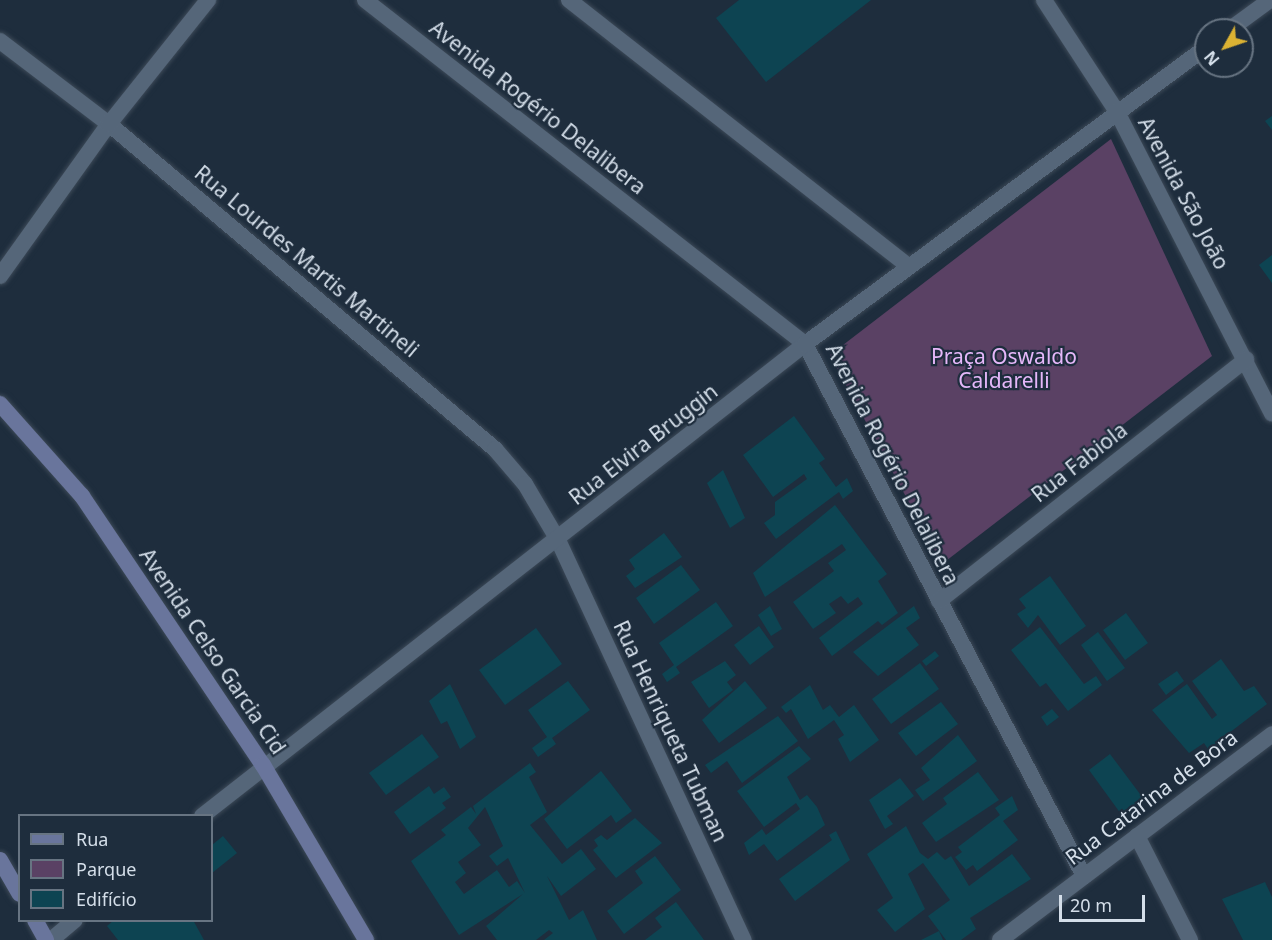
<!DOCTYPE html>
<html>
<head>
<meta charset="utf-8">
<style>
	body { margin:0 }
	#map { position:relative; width:1272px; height:940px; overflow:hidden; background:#1e2d3d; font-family:"Noto Sans",sans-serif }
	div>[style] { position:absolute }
	.green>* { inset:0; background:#5a4164 }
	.building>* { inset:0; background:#0d4452 }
	.roads { filter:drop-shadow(0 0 2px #3c4957) drop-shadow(0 0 2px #3c4957) }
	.minor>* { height:16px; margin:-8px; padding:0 8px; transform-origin:8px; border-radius:8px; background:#556679 }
	.secondary>* { height:16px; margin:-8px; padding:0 8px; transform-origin:8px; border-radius:8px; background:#69759c }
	span { translate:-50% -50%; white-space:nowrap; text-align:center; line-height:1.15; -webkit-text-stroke:4.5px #1e2d3d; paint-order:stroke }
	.street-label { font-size:21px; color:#d4dee9 }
	.park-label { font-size:21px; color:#e5b7f9 }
	.legend { position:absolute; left:18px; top:814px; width:195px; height:108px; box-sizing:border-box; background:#1e2d3d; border:2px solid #677482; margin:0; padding:8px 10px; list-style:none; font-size:18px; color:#d4dee9 }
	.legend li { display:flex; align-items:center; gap:12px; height:30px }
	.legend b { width:30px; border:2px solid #677482 }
	.north { position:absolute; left:1194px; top:18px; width:60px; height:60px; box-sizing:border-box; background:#1e2d3d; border:2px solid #677482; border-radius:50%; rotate:230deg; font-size:16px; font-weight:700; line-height:24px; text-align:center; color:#d4dee9 }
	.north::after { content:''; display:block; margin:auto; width:21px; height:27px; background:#dbb233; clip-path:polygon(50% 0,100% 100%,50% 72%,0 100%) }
	.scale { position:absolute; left:1059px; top:895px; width:86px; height:27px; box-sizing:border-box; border:3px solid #d4dee9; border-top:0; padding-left:8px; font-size:18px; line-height:21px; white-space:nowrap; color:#d4dee9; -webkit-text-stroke:4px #1e2d3d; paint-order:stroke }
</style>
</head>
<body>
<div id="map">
	<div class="green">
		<i style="clip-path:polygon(1111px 139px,1212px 356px,942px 564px,830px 355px)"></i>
	</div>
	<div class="building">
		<i style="clip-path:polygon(739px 0,871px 0,766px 82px,716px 18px)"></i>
		<i style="clip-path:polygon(1272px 116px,1272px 130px,1265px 121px)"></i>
		<i style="clip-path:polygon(1272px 255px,1272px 283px,1259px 265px)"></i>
		<i style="clip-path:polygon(794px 416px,825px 459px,819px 463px,836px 487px,847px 478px,853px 491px,843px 499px,839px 492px,776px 539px,764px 523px,775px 515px,775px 502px,807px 479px,804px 474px,773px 497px,743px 455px)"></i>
		<i style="clip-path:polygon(723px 470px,745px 518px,730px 528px,707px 483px)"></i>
		<i style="clip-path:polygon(835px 505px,887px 574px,878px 581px,898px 613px,882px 625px,878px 621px,832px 656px,819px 638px,863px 604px,858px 597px,848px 604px,841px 596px,829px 604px,836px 613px,813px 629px,793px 602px,834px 571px,828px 563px,846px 550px,842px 544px,765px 597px,753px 573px)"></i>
		<i style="clip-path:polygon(664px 533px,682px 557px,635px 588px,626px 576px,635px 569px,629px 560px)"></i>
		<i style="clip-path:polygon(681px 565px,700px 590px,654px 624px,636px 598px)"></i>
		<i style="clip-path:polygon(1050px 576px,1086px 626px,1060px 645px,1038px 615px,1028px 628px,1017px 614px,1026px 608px,1019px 599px)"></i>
		<i style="clip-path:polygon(716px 602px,733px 626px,676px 667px,680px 673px,667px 682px,662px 674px,674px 665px,659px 643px)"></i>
		<i style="clip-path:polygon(770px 606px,782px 629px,771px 636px,758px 615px)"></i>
		<i style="clip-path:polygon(914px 606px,920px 618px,906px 628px,919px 645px,878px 676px,853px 652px)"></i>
		<i style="clip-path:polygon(1126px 613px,1148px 643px,1125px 660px,1103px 630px)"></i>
		<i style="clip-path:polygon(759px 626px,774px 647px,750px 665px,734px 645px)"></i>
		<i style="clip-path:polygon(1040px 627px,1084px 684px,1096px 676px,1102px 685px,1068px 711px,1046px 683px,1040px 687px,1011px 650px)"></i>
		<i style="clip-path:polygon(536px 628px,562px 664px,505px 705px,479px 670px)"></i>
		<i style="clip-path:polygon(1098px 632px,1125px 668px,1107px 681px,1081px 645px)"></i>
		<i style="clip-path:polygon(935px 651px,939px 656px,926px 666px,922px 661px)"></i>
		<i style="clip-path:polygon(1221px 659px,1244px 691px,1254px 686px,1267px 704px,1208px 749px,1204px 743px,1189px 753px,1152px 710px,1187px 684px,1212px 719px,1217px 715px,1192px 681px)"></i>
		<i style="clip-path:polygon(725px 661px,736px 675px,727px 682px,733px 690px,709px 708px,691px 682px)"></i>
		<i style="clip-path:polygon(920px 663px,939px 689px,891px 724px,872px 699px)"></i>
		<i style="clip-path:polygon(1177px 671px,1184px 681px,1166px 695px,1158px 684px)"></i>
		<i style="clip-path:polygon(568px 681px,590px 710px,552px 738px,556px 744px,538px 757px,532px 748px,547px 737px,528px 710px)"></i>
		<i style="clip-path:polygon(745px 681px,767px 708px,719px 743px,702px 720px)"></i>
		<i style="clip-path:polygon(450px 684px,476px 737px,460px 749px,447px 721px,441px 724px,429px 701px)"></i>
		<i style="clip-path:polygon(810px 685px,823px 710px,830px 705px,839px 717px,854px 705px,879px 740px,850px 762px,838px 739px,844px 735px,834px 720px,808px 739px,791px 709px,786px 713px,781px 707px)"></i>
		<i style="clip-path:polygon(941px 702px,958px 724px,916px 756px,898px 733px)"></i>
		<i style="clip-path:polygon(1052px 709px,1059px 717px,1047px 726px,1041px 717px)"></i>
		<i style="clip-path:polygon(778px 716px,798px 741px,742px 783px,727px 761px,711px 773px,705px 765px)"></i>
		<i style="clip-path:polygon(422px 734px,439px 757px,386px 795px,369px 773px)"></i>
		<i style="clip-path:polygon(958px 735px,977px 761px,923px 801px,915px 790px,930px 780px,921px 768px)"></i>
		<i style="clip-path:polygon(799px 746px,811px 759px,787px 777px,800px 800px,807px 795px,817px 807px,825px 825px,777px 861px,764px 844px,749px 855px,744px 843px,762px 829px,766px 835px,800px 809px,796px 803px,764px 827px,737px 791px)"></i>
		<i style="clip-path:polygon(1110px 754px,1143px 798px,1121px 814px,1089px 770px)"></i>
		<i style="clip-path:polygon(evenodd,530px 763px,536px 772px,529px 777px,547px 812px,530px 825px,562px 864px,581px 849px,596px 869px,561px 896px,547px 876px,569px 920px,583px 910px,597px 940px,544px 940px,553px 933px,549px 930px,536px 940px,497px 940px,486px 926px,523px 894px,459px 935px,411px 861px,446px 835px,441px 830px,471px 807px,476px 814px,473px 806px,530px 763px,485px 807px,503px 846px,489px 856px,497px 866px,508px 858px,525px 893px,517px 881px,509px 887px,497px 870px,464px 894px,455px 882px,466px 873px,458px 862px,481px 845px,468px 828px,485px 807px)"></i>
		<i style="clip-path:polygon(601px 771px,632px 811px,616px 823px,611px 815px,567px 849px,544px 819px)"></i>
		<i style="clip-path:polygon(978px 772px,999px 800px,936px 842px,922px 823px,947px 804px,943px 798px)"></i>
		<i style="clip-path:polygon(900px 778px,914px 796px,887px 816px,893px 824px,885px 829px,869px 800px)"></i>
		<i style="clip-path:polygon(429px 786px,434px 794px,444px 787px,451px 797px,442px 803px,446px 808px,410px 834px,394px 812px)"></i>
		<i style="clip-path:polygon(1012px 796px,1018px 810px,1003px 821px,1018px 840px,977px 871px,973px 865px,966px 870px,955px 857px,962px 852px,958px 847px,1000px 815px,995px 808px)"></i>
		<i style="clip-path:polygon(635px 818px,662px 843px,616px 878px,593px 850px,598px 846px,594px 840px,601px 835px,607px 840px)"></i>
		<i style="clip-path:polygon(906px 826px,920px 853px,928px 859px,937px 852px,945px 860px,951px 856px,969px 886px,1012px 854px,1031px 879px,970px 918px,976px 929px,961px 940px,946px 940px,928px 916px,950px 900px,923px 863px,908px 874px,925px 909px,895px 932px,877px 910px,893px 898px,867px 854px)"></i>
		<i style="clip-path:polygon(836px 831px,850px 860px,795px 901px,779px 879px,832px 840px,829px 835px)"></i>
		<i style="clip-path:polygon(223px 836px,237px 853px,212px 873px,212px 845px)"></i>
		<i style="clip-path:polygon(655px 856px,681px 890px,624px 934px,607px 911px,643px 883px,635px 871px)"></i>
		<i style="clip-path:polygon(1265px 882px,1272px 897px,1272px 940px,1243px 940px,1222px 899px)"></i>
		<i style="clip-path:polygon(676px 902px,704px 940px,645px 940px,662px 927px,655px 918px)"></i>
		<i style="clip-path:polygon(114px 920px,193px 920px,204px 940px,118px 940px,107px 926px)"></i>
		<i style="clip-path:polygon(939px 931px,943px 940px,921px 940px)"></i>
	</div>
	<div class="roads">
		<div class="minor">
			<i style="left:365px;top:0;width:559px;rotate:38.02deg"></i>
			<i style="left:805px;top:344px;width:601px;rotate:62.33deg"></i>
			<i style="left:569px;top:0;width:432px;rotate:38.1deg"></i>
			<i style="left:1044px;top:0;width:134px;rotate:56.9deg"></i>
			<i style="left:1117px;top:112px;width:339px;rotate:62.8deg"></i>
			<i style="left:1229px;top:30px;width:51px;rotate:-36.2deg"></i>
			<i style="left:0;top:41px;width:137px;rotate:37.3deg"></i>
			<i style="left:109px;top:124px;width:505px;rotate:40.1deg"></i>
			<i style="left:495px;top:449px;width:46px;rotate:49.4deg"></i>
			<i style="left:525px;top:484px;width:65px;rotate:59.5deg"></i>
			<i style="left:558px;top:540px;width:441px;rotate:65.1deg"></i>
			<i style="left:0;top:276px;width:187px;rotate:-54.4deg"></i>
			<i style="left:109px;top:124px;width:159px;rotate:-51.4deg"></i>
			<i style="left:939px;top:601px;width:391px;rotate:-38.2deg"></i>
			<i style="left:202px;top:816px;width:766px;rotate:-38.05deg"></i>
			<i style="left:805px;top:344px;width:499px;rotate:-36.5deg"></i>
			<i style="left:1137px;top:836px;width:117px;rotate:63deg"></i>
			<i style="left:51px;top:940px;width:31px;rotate:-40deg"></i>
			<i style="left:1000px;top:940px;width:341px;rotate:-37.1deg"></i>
		</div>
		<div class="secondary">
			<i style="left:0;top:404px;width:123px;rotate:48.3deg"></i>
			<i style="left:82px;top:496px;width:324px;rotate:56.1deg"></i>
			<i style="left:263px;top:765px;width:203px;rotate:59.5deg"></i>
			<i style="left:0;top:860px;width:39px;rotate:60deg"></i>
			<i style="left:35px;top:920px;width:23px;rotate:61deg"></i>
		</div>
	</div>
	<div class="street-label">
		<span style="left:538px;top:107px;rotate:38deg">Avenida Rogério Delalibera</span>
		<span style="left:1184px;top:193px;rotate:62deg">Avenida São João</span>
		<span style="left:307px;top:261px;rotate:40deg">Rua Lourdes Martis Martineli</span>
		<span style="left:643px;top:444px;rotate:-38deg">Rua Elvira Bruggin</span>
		<span style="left:1079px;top:462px;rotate:-38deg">Rua Fabiola</span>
		<span style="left:893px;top:464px;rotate:63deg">Avenida Rogério Delalibera</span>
		<span style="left:213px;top:651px;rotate:56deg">Avenida Celso Garcia Cid</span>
		<span style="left:671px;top:731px;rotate:65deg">Rua Henriqueta Tubman</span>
		<span style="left:1151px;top:797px;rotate:-37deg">Rua Catarina de Bora</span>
	</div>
	<div class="park-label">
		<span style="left:1004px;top:368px">Praça Oswaldo<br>Caldarelli</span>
	</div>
	<ul class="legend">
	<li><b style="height:8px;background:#69759c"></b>Rua</li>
	<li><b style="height:16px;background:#5a4164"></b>Parque</li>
	<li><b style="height:16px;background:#0d4452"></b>Edifício</li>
	</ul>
	<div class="north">N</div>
	<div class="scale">20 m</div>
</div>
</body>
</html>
